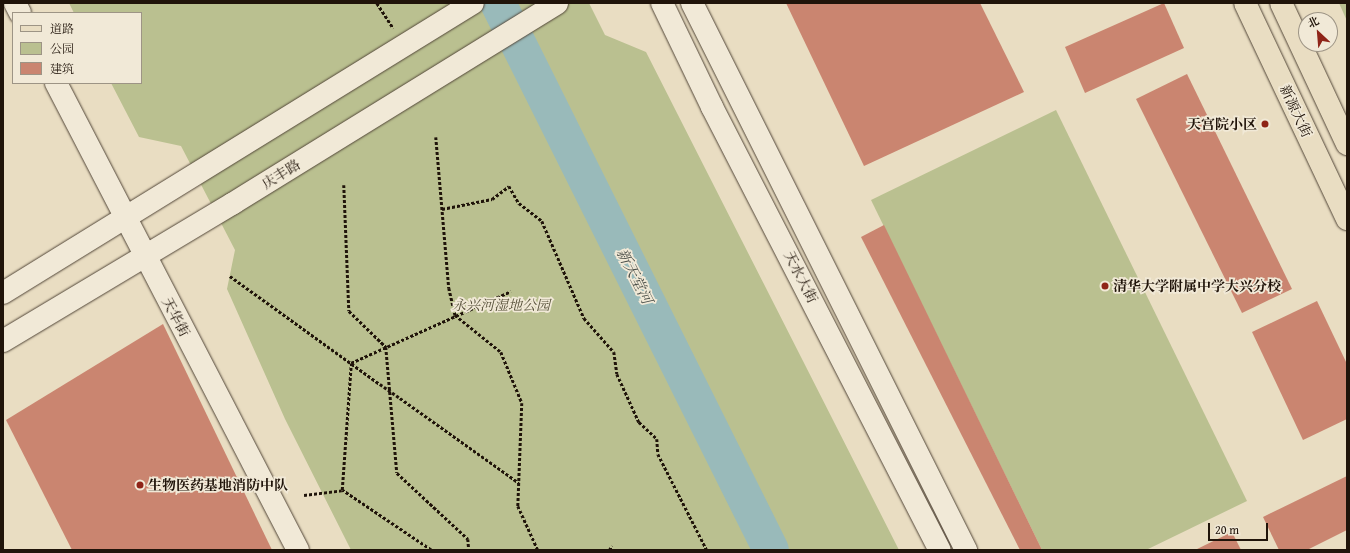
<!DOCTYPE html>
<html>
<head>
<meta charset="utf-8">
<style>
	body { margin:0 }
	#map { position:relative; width:1350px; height:553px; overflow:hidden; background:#e9ddc2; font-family:"Gentium Book Plus","Noto Serif SC",serif }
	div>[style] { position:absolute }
	.green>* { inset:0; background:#bac090 }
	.river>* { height:36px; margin:-18px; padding:0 18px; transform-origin:18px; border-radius:18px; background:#99baba }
	.building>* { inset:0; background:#ca8570 }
	.path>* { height:2.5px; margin-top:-1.25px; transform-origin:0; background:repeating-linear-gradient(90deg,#20140a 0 3px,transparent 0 5px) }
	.roads { filter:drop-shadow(0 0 1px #524638) drop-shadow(0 0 1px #524638) }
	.tertiary>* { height:22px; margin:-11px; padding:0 11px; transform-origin:11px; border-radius:11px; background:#f1e9d7 }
	.secondary>* { height:22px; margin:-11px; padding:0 11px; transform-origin:11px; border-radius:11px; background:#f1e9d7 }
	.primary>* { height:22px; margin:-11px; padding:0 11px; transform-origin:11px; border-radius:11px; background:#e9ddc2 }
	.path-bridge>* { height:2.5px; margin-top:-1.25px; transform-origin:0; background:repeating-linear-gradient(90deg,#20140a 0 3px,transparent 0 5px) }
	.dots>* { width:11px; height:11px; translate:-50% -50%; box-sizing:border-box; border:2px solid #f1e9d7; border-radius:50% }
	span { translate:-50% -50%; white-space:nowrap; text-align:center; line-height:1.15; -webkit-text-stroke:3.5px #f1e9d7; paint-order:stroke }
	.street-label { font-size:14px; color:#20140a }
	.poi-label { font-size:14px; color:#20140a; font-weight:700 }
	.right { translate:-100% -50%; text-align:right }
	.left { translate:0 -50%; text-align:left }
	.park-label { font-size:14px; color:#565039; font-style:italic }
	.water-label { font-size:15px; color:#4a4e48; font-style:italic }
	.frame { position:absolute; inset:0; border:4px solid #20140a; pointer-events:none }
	.legend { position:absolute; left:12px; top:12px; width:130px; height:72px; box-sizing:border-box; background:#f1e9d7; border:1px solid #9d9485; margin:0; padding:5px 7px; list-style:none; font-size:12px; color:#20140a }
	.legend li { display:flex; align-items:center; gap:8px; height:20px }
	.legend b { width:20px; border:1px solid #9d9485 }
	.north { position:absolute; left:1298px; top:12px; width:40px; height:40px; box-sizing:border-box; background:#f1e9d7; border:1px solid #9d9485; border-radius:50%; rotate:334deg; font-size:11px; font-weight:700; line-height:16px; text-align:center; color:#20140a }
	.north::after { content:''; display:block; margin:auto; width:14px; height:18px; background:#8f2418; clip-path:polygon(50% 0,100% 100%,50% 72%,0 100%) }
	.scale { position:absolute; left:1208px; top:523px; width:60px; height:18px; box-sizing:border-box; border:2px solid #20140a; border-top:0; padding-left:5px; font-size:12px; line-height:14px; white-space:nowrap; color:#20140a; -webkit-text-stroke:3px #f1e9d7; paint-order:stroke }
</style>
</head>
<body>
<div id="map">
	<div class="green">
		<i style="clip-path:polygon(69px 3px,589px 3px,605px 35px,646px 52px,899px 550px,351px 550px,285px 419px,227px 289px,235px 250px,181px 146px,139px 137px,111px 83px,141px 83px,141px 13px,74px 13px)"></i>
		<i style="clip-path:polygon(1339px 3px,1347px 3px,1347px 21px)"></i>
		<i style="clip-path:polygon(1056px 110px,1247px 501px,1146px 550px,1042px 550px,871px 200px)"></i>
	</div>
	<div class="river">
		<i style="left:498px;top:3px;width:611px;rotate:63.48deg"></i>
	</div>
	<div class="building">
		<i style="clip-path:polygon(786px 3px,980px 3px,1024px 92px,864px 166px)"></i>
		<i style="clip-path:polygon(1164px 3px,1184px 48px,1085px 93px,1065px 47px)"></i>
		<i style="clip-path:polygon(1187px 74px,1292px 289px,1242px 313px,1136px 99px)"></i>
		<i style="clip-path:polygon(884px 225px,1042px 550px,1020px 550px,861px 237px)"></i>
		<i style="clip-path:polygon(1317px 301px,1347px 364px,1347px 419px,1303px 440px,1252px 332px)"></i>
		<i style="clip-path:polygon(163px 324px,272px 550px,72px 550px,6px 420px)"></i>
		<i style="clip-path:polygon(1347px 476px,1347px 530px,1307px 550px,1279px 550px,1263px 517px)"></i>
		<i style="clip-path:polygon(1232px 532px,1241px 550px,1195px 550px)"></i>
	</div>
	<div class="path">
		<i style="left:377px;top:3px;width:30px;rotate:57deg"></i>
		<i style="left:436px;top:137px;width:152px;rotate:85.1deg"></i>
		<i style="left:449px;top:288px;width:28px;rotate:77deg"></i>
		<i style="left:455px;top:315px;width:59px;rotate:38.8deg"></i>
		<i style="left:501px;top:352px;width:55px;rotate:67.6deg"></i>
		<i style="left:522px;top:403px;width:103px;rotate:92.2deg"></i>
		<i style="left:518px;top:506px;width:48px;rotate:65.6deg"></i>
		<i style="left:344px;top:185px;width:126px;rotate:87.7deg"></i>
		<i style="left:349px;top:311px;width:52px;rotate:44.2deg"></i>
		<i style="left:386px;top:347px;width:126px;rotate:85deg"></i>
		<i style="left:397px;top:473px;width:97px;rotate:42.9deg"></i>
		<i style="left:468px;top:539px;width:11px;rotate:85deg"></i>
		<i style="left:442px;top:209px;width:51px;rotate:-11.3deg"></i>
		<i style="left:492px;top:199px;width:21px;rotate:-37deg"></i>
		<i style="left:509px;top:186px;width:20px;rotate:60deg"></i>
		<i style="left:519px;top:203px;width:29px;rotate:38deg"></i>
		<i style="left:542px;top:221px;width:106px;rotate:66.6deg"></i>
		<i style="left:584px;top:318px;width:45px;rotate:48.6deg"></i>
		<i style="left:614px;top:352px;width:22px;rotate:82deg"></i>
		<i style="left:617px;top:374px;width:53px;rotate:65.4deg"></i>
		<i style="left:639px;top:422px;width:25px;rotate:43deg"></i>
		<i style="left:657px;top:439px;width:15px;rotate:86deg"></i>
		<i style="left:658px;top:454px;width:108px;rotate:63deg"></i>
		<i style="left:230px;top:276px;width:185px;rotate:35.8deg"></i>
		<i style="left:400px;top:398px;width:146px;rotate:35.5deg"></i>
		<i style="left:304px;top:495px;width:38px;rotate:-7deg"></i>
		<i style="left:431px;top:550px;width:107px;rotate:-146deg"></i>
		<i style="left:342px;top:490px;width:127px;rotate:-85.9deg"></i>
		<i style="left:351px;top:363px;width:175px;rotate:-24.2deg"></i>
		<i style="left:609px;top:550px;width:5px;rotate:-53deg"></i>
	</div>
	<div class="roads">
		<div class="tertiary">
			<i style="left:15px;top:3px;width:11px;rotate:63deg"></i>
			<i style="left:56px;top:83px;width:526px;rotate:62.61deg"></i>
		</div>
		<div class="secondary">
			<i style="left:662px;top:3px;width:115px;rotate:64.3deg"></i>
			<i style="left:712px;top:107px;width:498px;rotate:62.8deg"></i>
			<i style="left:692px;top:3px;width:612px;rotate:63.39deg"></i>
			<i style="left:3px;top:293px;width:552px;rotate:-31.68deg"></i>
			<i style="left:3px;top:341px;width:267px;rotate:-30.9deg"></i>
			<i style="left:232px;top:204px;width:382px;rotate:-31.7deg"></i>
		</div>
		<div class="primary">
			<i style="left:1245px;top:3px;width:239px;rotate:64.7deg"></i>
			<i style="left:1281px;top:3px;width:156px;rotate:64.9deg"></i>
		</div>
	</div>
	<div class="path-bridge">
		<i style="left:380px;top:384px;width:24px;rotate:35deg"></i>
	</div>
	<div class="dots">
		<i style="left:1265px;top:124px;background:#8f2418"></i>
		<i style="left:1105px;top:286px;background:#8f2418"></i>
		<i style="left:140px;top:485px;background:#8f2418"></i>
	</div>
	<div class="street-label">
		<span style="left:1296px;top:111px;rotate:65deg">新源大街</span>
		<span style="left:281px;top:174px;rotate:-32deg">庆丰路</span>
		<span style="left:801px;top:277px;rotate:63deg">天水大街</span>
		<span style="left:176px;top:317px;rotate:62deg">天华街</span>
	</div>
	<div class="poi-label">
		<span class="right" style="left:1257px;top:124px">天宫院小区</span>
		<span class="left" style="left:1113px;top:286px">清华大学附属中学大兴分校</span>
		<span class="left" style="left:148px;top:485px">生物医药基地消防中队</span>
	</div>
	<div class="park-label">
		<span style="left:501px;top:305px">永兴河湿地公园</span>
	</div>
	<div class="water-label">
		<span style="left:635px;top:276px;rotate:63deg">新天堂河</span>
	</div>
	<div class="frame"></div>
	<ul class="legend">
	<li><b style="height:5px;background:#e9ddc2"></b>道路</li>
	<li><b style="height:11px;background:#bac090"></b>公园</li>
	<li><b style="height:11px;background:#ca8570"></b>建筑</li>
	</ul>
	<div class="north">北</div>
	<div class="scale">20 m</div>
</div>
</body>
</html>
